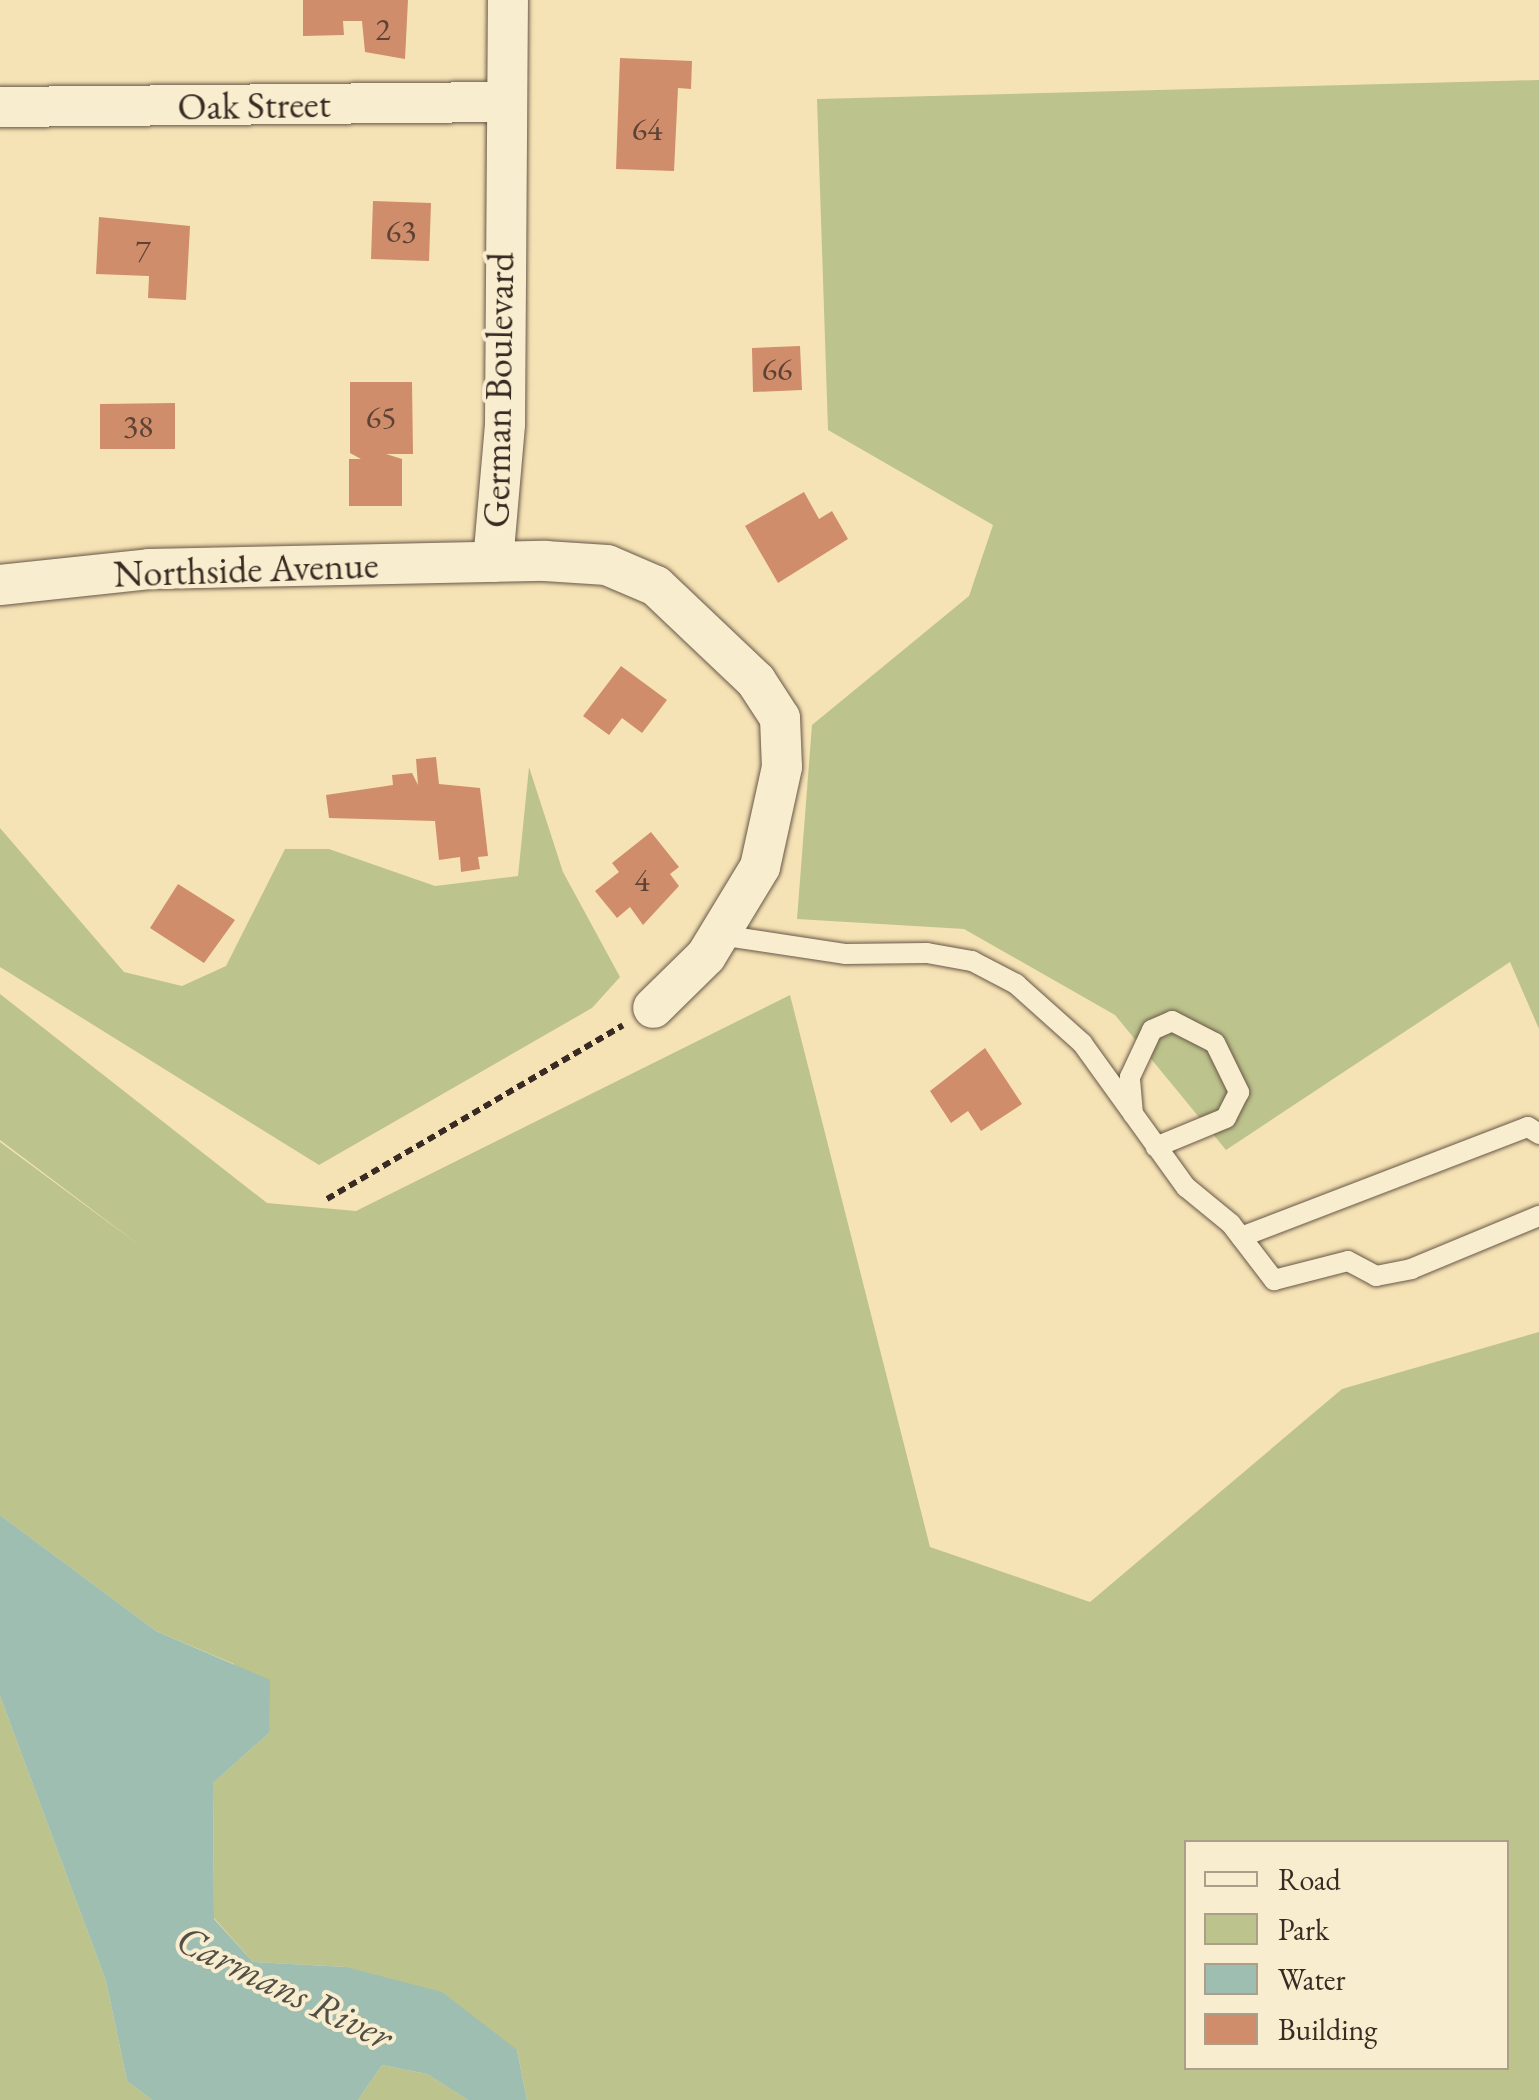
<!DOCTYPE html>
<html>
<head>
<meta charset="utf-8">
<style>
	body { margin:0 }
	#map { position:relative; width:1539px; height:2100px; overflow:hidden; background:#f6e3b5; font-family:"EB Garamond",serif }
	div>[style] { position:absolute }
	.green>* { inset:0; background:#bdc38c }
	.water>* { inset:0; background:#9dbeb1 }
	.building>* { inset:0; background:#cf8d6c }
	.path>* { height:6px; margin-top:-3px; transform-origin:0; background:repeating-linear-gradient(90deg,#392a23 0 8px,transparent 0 13px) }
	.roads { filter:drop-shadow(0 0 2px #685848) drop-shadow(0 0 2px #685848) }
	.lane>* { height:20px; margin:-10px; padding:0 10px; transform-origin:10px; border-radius:10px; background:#f9edcf }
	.street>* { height:40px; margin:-20px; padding:0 20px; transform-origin:20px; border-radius:20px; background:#f9edcf }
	span { translate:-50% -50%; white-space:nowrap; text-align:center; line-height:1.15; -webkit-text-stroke:8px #f9edcf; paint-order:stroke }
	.number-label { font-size:32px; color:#5e4335 }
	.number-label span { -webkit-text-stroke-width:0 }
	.street-label { font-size:38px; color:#392a23 }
	.water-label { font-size:40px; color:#524f46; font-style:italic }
	.legend { position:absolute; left:1184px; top:1840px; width:325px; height:230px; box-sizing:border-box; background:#f9edcf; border:2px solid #ac9f8a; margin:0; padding:12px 18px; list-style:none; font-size:30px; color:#392a23 }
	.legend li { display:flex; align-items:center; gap:20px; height:50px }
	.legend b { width:50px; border:2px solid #ac9f8a }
</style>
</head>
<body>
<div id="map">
	<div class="green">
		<i style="clip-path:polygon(1539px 80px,1539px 1029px,1510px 962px,1226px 1150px,1115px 1015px,964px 929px,797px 919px,812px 725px,969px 596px,993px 525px,828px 430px,817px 99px)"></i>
		<i style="clip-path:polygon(529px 767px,563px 872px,620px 977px,592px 1008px,319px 1165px,0 967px,0 828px,124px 972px,182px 986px,226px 966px,285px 849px,329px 849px,435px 886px,518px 876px)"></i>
		<i style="clip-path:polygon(evenodd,0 994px,267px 1203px,356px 1211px,790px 995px,930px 1547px,1090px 1602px,1342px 1389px,1539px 1332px,1539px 2100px,527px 2100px,517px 2050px,346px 1967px,253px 1962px,214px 1918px,213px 1783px,269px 1733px,234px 1664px,156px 1631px,0 1515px,0 1142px,143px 1248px,0 1140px,0 994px,1186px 1842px,1506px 1842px,1506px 2068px,1186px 2068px,1186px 1842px)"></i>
		<i style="clip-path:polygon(0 1696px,106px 1981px,127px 2081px,152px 2100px,0 2100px)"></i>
		<i style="clip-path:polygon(382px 2065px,427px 2074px,468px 2100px,358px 2100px)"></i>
	</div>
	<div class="water">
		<i style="clip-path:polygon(0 1515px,156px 1631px,270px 1680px,269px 1733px,213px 1783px,214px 1919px,253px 1962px,346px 1967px,442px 1992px,517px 2050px,527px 2100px,468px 2100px,427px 2074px,382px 2065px,358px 2100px,152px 2100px,127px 2081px,106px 1981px,0 1696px)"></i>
	</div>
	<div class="building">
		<i style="clip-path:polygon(303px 0,408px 0,405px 59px,365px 52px,362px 21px,343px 21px,344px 35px,303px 36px)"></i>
		<i style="clip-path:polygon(620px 58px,692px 61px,691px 89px,678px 88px,674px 171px,616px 169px)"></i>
		<i style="clip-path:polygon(373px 201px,431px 203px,429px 261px,371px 259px)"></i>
		<i style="clip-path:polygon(99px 217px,190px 226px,186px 300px,148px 298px,149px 276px,96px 274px)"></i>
		<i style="clip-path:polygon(800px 346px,802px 390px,753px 392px,752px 348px)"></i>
		<i style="clip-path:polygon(350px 382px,412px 382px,413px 454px,386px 454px,402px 459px,402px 506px,349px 506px,349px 459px,361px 459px,350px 453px)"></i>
		<i style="clip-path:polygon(175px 403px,175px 449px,100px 449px,100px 404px)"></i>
		<i style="clip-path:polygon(804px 492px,819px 519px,832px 511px,848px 539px,778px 583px,745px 526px)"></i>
		<i style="clip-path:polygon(621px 666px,667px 700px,642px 733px,622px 718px,609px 735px,583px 716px)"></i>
		<i style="clip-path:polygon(436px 757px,439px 784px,480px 788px,488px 856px,478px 857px,480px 869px,461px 872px,460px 857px,439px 860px,435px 821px,329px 818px,326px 795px,393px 785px,392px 775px,412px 773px,418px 785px,416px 759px)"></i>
		<i style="clip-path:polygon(651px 832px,679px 867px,670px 874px,679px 886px,643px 925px,630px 907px,617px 918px,595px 891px,619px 872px,612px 863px)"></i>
		<i style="clip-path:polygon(178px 884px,235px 920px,204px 963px,150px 928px)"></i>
		<i style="clip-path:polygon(985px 1048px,1022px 1104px,981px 1131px,968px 1111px,951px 1123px,930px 1091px)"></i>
	</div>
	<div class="path">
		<i style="left:327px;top:1199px;width:343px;rotate:-30.4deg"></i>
	</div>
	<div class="roads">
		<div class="lane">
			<i style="left:720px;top:935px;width:126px;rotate:8.6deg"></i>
			<i style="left:845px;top:954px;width:82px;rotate:-0.7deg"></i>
			<i style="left:927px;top:953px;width:46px;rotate:10.1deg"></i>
			<i style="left:972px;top:961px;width:50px;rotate:27.6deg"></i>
			<i style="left:1016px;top:984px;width:89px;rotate:41.8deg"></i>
			<i style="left:1082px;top:1043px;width:178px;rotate:54.2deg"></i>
			<i style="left:1186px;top:1187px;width:58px;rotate:39.4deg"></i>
			<i style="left:1231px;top:1224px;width:71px;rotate:52.5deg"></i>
			<i style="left:1274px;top:1280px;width:76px;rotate:-14.4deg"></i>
			<i style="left:1348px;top:1261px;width:32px;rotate:28deg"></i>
			<i style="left:1376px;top:1276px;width:36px;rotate:-11deg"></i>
			<i style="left:1411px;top:1269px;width:139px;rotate:-22.5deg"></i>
			<i style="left:1133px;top:1114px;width:37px;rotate:-95deg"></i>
			<i style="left:1130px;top:1077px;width:52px;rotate:-64.9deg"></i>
			<i style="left:1152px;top:1030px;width:22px;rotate:-24deg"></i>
			<i style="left:1172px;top:1021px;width:48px;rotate:27.1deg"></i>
			<i style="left:1215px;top:1043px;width:55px;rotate:63.9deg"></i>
			<i style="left:1239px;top:1092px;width:29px;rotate:117deg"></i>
			<i style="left:1226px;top:1118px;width:76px;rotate:157.5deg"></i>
			<i style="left:1241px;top:1237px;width:307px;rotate:-21deg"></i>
			<i style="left:1528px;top:1127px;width:13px;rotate:32deg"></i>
		</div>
		<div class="street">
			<i style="left:0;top:107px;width:507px;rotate:-0.57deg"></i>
			<i style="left:493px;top:562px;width:139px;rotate:-85deg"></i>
			<i style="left:505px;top:424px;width:424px;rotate:-89.6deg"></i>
			<i style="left:0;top:585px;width:150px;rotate:-6.1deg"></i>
			<i style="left:149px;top:569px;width:396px;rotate:-1.2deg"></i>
			<i style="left:545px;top:561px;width:62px;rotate:3.7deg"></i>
			<i style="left:607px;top:565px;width:53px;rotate:23.2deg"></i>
			<i style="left:656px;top:586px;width:138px;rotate:43.5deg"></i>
			<i style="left:756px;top:681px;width:44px;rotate:57deg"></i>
			<i style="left:780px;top:718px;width:49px;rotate:87.7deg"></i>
			<i style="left:782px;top:767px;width:102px;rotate:102.4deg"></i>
			<i style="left:760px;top:867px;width:104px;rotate:121.2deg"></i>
			<i style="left:706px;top:956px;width:74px;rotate:135.5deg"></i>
		</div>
	</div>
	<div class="number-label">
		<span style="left:383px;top:29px">2</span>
		<span style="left:647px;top:129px">64</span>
		<span style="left:401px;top:231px">63</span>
		<span style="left:143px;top:250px">7</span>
		<span style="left:777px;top:369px">66</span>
		<span style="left:381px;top:417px">65</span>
		<span style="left:138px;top:426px">38</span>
		<span style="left:642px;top:880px">4</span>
	</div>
	<div class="street-label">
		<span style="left:254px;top:105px;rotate:-1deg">Oak Street</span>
		<span style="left:498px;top:390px;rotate:-89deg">German Boulevard</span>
		<span style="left:246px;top:569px;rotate:-2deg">Northside Avenue</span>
	</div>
	<div class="water-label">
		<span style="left:285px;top:1987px;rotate:26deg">Carmans River</span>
	</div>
	<ul class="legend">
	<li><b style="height:12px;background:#f9edcf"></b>Road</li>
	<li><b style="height:28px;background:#bdc38c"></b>Park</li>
	<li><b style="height:28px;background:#9dbeb1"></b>Water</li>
	<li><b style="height:28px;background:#cf8d6c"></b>Building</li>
	</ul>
</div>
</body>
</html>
